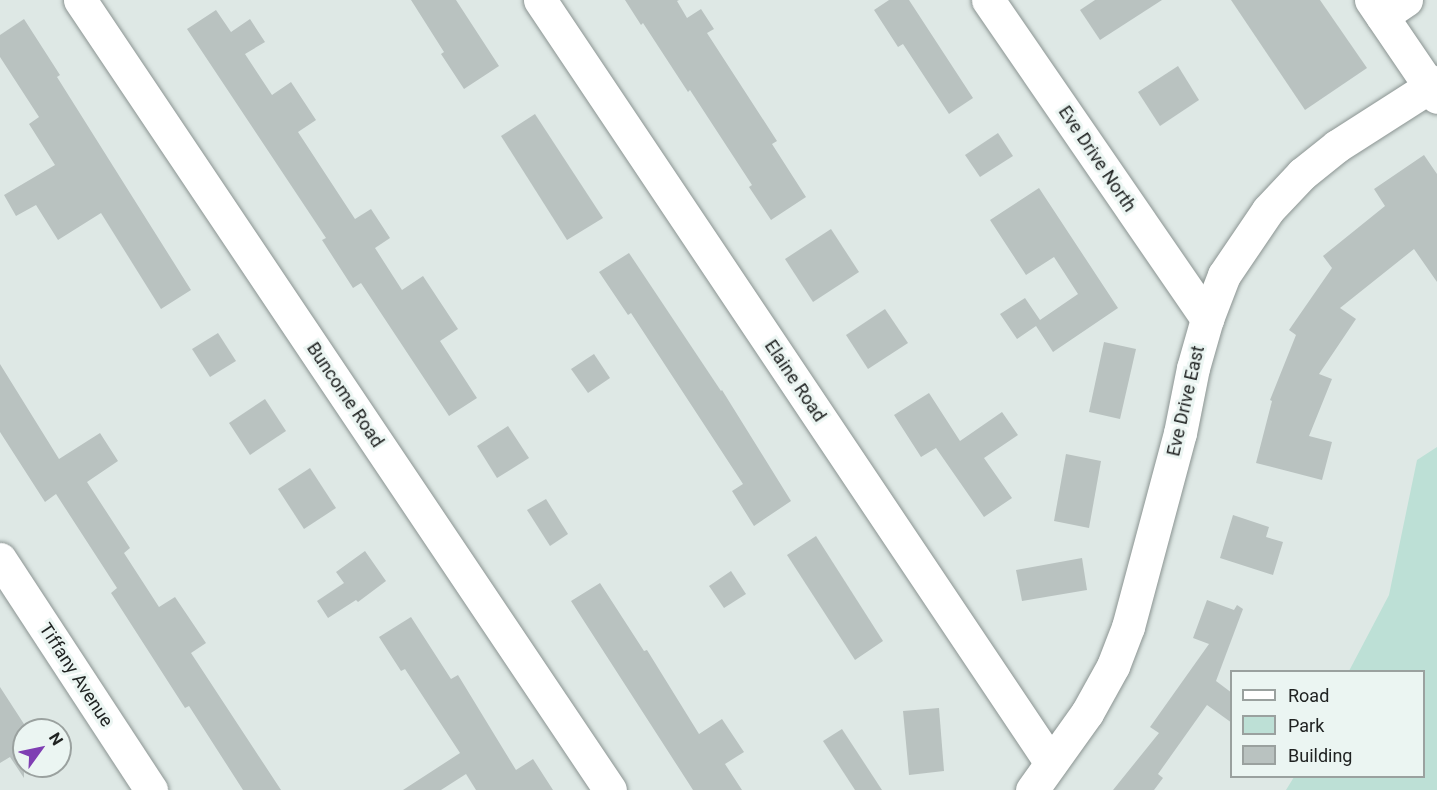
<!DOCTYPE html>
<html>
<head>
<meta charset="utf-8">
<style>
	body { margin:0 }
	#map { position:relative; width:1437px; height:790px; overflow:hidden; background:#dee8e5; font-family:Roboto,sans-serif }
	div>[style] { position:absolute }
	.green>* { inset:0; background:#bde0d6 }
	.building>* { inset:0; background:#b9c2c0 }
	.roads { filter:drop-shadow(0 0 2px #8b9492) drop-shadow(0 0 2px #8b9492) }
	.minor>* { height:33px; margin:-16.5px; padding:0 16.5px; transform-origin:16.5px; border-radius:16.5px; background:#fff }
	span { translate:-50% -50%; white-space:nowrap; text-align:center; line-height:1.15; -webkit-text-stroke:6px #ebf5f2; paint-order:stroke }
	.street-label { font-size:18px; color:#202322 }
	.legend { position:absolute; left:1230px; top:670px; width:195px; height:108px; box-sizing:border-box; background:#ebf5f2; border:2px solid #9aa19f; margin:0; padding:8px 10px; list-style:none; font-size:18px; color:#202322 }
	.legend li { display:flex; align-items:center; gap:12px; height:30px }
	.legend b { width:30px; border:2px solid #9aa19f }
	.north { position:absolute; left:12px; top:718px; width:60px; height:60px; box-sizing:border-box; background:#ebf5f2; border:2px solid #9aa19f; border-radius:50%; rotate:57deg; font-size:16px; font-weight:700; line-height:24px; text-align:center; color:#202322 }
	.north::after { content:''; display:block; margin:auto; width:21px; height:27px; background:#7f3eb3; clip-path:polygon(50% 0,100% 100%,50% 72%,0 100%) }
</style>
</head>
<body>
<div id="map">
	<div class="green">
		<i style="clip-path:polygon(1437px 447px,1437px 790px,1286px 790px,1294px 777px,1424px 776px,1424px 672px,1349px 671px,1389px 595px,1417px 460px)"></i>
	</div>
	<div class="building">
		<i style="clip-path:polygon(411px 0,456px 0,499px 66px,464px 89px,441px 54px,444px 52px)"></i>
		<i style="clip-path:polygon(625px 0,679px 0,677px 1px,687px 18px,701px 9px,714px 29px,707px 33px,777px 141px,772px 144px,806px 197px,771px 220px,749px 187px,752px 185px,690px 90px,688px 92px,643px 23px,641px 25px)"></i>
		<i style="clip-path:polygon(889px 0,909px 0,973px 98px,949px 114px,903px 44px,898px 47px,874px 10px)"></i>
		<i style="clip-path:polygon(1095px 0,1162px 0,1100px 40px,1080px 10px)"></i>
		<i style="clip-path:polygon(1231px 0,1320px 0,1367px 68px,1305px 110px)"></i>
		<i style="clip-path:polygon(216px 10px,231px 32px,250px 19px,265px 42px,245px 54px,272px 95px,291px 82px,316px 120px,298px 132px,355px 219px,371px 209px,390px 238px,375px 248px,402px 290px,423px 276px,458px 329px,440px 341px,477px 398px,449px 416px,361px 283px,353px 288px,322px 240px,326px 238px,187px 29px)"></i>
		<i style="clip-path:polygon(24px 19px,60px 75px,57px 77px,191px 290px,161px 309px,101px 213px,58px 240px,36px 205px,16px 216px,4px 195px,55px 165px,29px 124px,39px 117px,0 57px,0 35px)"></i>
		<i style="clip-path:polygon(1178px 66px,1199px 100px,1160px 126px,1138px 92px)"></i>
		<i style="clip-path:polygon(535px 114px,603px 218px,567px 240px,501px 136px)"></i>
		<i style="clip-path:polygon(998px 133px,1013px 156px,980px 177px,965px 155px)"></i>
		<i style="clip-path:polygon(1424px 155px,1437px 174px,1437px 282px,1414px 249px,1340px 308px,1356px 319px,1319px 374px,1332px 379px,1309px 436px,1332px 442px,1322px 480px,1256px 463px,1272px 401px,1270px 400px,1296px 335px,1289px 330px,1332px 268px,1323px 256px,1385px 206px,1374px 189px)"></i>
		<i style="clip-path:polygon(1039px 188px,1118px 308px,1053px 352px,1036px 326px,1017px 339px,1000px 314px,1025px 298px,1040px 320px,1078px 294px,1054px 257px,1026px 275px,990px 220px)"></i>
		<i style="clip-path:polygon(831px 229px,859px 272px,813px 302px,785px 259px)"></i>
		<i style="clip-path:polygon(629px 253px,721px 391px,722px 390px,791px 501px,754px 526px,732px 491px,743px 484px,631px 313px,628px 315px,599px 272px)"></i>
		<i style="clip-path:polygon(885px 309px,908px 343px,868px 369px,846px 335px)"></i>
		<i style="clip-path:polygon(218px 333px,236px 361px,210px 377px,192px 349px)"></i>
		<i style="clip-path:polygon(1104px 342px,1136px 349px,1120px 419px,1089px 412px)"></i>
		<i style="clip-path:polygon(594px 354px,610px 378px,588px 393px,571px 369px)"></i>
		<i style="clip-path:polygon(0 364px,59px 459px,100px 433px,118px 461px,87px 482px,130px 548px,124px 553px,159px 607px,175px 597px,206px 643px,191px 653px,281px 790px,243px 790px,189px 706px,185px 708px,111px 593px,117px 588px,56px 494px,45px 502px,0 432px)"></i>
		<i style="clip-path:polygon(929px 393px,960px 441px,1002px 412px,1018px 435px,984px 458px,1012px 498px,984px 517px,936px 448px,921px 457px,894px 415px)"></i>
		<i style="clip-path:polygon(265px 399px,286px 431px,250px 455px,229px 423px)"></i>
		<i style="clip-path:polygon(508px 426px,529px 458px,497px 478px,477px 446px)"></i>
		<i style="clip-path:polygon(1066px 454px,1101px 461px,1089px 528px,1054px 521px)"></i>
		<i style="clip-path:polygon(310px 468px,336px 508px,304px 529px,278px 489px)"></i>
		<i style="clip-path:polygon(546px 499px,568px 534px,550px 546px,527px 510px)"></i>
		<i style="clip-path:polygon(1233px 515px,1269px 527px,1266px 537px,1283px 542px,1273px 575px,1220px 558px)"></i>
		<i style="clip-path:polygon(816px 536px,883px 641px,855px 660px,787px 555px)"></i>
		<i style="clip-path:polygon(365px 551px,386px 581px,358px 602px,356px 600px,328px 618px,317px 601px,344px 583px,336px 572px)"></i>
		<i style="clip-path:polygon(1082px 558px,1087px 590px,1022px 601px,1016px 570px)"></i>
		<i style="clip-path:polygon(731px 571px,746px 594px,724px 608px,709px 586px)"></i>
		<i style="clip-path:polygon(600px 583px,644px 651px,647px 650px,699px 734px,722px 719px,744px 752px,725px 764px,742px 790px,693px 790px,571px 601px)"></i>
		<i style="clip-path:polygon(1207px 600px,1234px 610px,1237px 605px,1243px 609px,1216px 681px,1232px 693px,1232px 723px,1207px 705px,1158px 774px,1163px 778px,1154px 790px,1113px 790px,1159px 733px,1150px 727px,1209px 644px,1193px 638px)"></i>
		<i style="clip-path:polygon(411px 617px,451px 679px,458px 675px,516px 770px,533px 759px,553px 790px,476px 790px,466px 774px,441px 790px,403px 790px,460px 753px,405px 669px,401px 671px,379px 637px)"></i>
		<i style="clip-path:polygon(0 687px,24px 724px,24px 778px,10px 757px,0 763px)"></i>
		<i style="clip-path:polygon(939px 708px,944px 771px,909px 775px,903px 711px)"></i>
		<i style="clip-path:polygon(842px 729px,882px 790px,855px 790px,823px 741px)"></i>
	</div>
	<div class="roads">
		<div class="minor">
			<i style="left:80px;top:0;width:951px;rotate:56.14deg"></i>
			<i style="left:540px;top:0;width:918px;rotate:56.19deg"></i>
			<i style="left:988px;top:0;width:387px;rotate:55.5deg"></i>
			<i style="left:1371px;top:0;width:117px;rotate:55.8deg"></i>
			<i style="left:1382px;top:16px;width:29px;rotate:-34deg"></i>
			<i style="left:0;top:559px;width:276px;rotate:56.8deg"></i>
			<i style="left:1032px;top:790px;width:95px;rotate:-54.5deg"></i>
			<i style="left:1087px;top:713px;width:54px;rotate:-61deg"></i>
			<i style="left:1113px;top:666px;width:42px;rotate:-69deg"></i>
			<i style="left:1128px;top:627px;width:201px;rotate:-75deg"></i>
			<i style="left:1180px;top:433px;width:66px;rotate:-78.7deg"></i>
			<i style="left:1193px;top:368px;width:51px;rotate:-74.1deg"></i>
			<i style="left:1207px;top:319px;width:47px;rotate:-68.9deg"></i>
			<i style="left:1224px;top:275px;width:78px;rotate:-55.9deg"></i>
			<i style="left:1268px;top:210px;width:50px;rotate:-46.6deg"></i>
			<i style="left:1302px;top:174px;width:45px;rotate:-38.7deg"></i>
			<i style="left:1337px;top:146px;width:119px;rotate:-32.6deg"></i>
		</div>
	</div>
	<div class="street-label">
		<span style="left:1097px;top:159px;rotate:56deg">Eve Drive North</span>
		<span style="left:795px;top:381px;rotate:56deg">Elaine Road</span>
		<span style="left:345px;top:395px;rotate:56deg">Buncome Road</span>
		<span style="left:1186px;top:401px;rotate:-77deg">Eve Drive East</span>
		<span style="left:76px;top:675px;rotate:57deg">Tiffany Avenue</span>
	</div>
	<ul class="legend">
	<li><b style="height:8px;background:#fff"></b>Road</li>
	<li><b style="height:16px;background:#bde0d6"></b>Park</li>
	<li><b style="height:16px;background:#b9c2c0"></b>Building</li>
	</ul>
	<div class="north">N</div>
</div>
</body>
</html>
